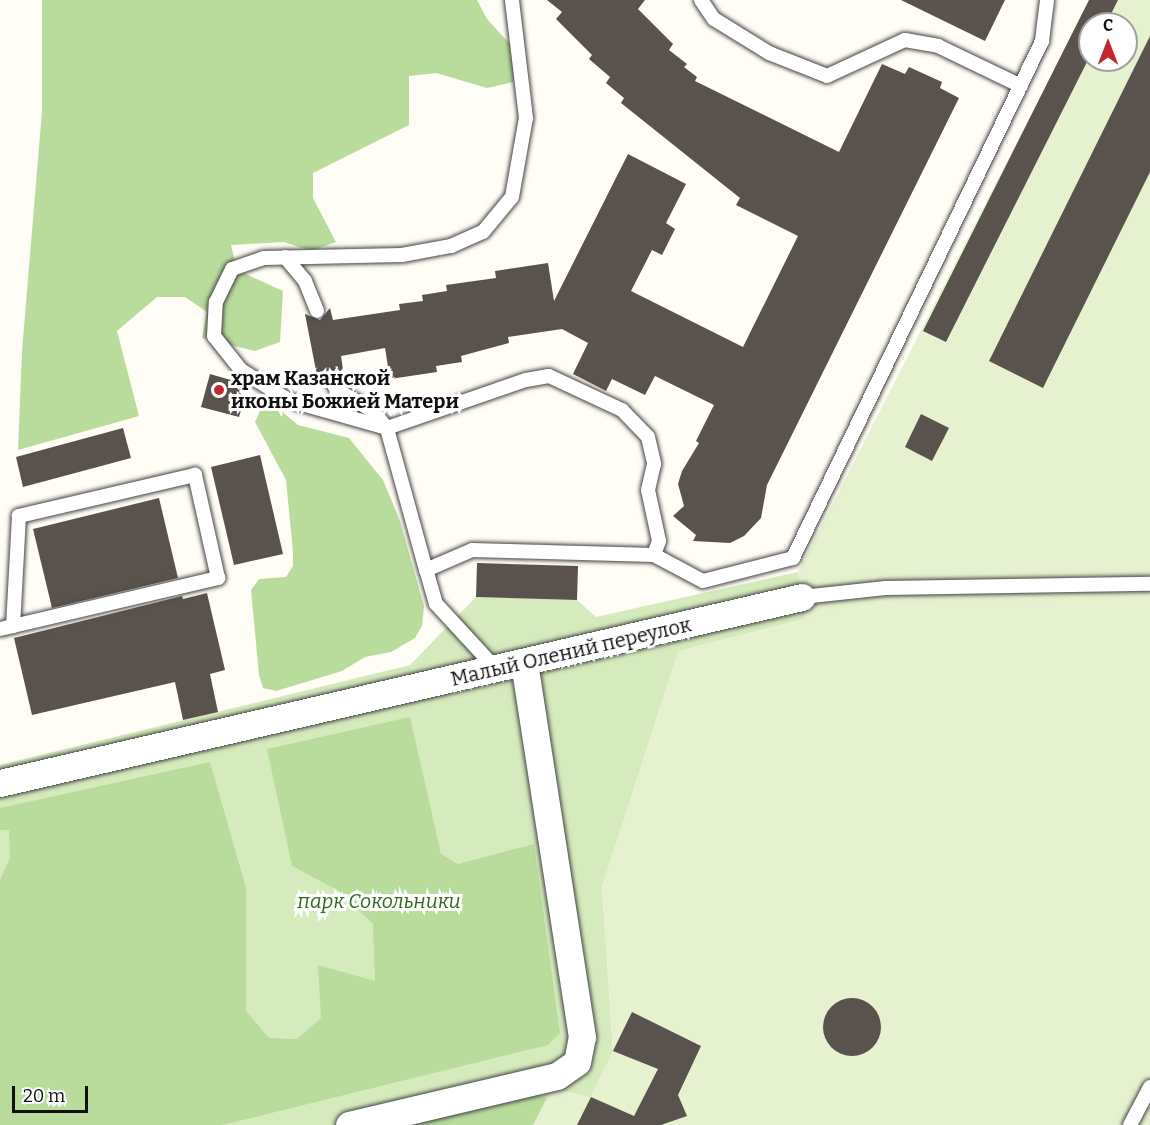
<!DOCTYPE html>
<html>
<head>
<meta charset="utf-8">
<style>
	body { margin:0 }
	#map { position:relative; width:1150px; height:1125px; overflow:hidden; background:#fffdf5; font-family:Bitter,serif }
	div>[style] { position:absolute }
	.green>* { inset:0; background:#d5ebbd }
	.forest>* { inset:0; background:#b9dc9c }
	.pitch>* { inset:0; background:#e6f2cf }
	.building>* { inset:0; background:#5a524d }
	.round { border-radius:50% }
	.roads { filter:drop-shadow(0 0 2px #444) drop-shadow(0 0 2px #444) }
	.service>* { height:14px; margin:-7px; padding:0 7px; transform-origin:7px; border-radius:7px; background:#fff }
	.minor>* { height:27px; margin:-13.5px; padding:0 13.5px; transform-origin:13.5px; border-radius:13.5px; background:#fff }
	.dots>* { width:16px; height:16px; translate:-50% -50%; box-sizing:border-box; border:3px solid #fff; border-radius:50% }
	span { translate:-50% -50%; white-space:nowrap; text-align:center; line-height:1.15; -webkit-text-stroke:6px #fff; paint-order:stroke }
	.poi-label { font-size:20px; color:#111; font-weight:700 }
	.left { translate:0 -50%; text-align:left }
	.street-label { font-size:20px; color:#111 }
	.park-label { font-size:20px; color:#2f6b1f; font-style:italic }
	.north { position:absolute; left:1078px; top:12px; width:60px; height:60px; box-sizing:border-box; background:#fff; border:2px solid #a0a0a0; border-radius:50%; rotate:0deg; font-size:16px; font-weight:700; line-height:24px; text-align:center; color:#111 }
	.north::after { content:''; display:block; margin:auto; width:21px; height:27px; background:#c4262e; clip-path:polygon(50% 0,100% 100%,50% 72%,0 100%) }
	.scale { position:absolute; left:12px; top:1086px; width:76px; height:27px; box-sizing:border-box; border:3px solid #111; border-top:0; padding-left:8px; font-size:18px; line-height:21px; white-space:nowrap; color:#111; -webkit-text-stroke:4px #fff; paint-order:stroke }
</style>
</head>
<body>
<div id="map">
	<div class="green">
		<i style="clip-path:polygon(798px 572px,806px 618px,602px 886px,613px 1051px,591px 1097px,533px 1125px,0 1125px,0 765px,410px 665px,476px 597px,577px 600px,596px 617px)"></i>
	</div>
	<div class="forest">
		<i style="clip-path:polygon(42px 0,477px 0,487px 19px,522px 57px,513px 82px,487px 88px,436px 73px,409px 76px,409px 125px,313px 173px,313px 198px,336px 242px,311px 251px,284px 242px,231px 245px,237px 270px,283px 291px,280px 342px,255px 351px,202px 338px,207px 312px,185px 297px,157px 297px,117px 331px,139px 416px,18px 450px,22px 351px,42px 111px)"></i>
		<i style="clip-path:polygon(266px 398px,298px 425px,349px 438px,383px 480px,400px 521px,424px 606px,422px 626px,415px 638px,391px 652px,365px 657px,342px 671px,276px 691px,263px 688px,259px 675px,251px 590px,259px 579px,286px 577px,293px 566px,293px 552px,286px 480px,255px 422px)"></i>
		<i style="clip-path:polygon(410px 717px,441px 854px,458px 864px,534px 844px,560px 1033px,548px 1045px,222px 1125px,0 1125px,0 880px,10px 858px,9px 830px,0 830px,0 808px,210px 762px,246px 888px,246px 1011px,269px 1038px,297px 1039px,321px 1018px,318px 965px,375px 981px,373px 924px,337px 890px,292px 866px,267px 749px)"></i>
		<i style="clip-path:polygon(529px 1092px,568px 1106px,562px 1125px,401px 1125px)"></i>
	</div>
	<div class="pitch">
		<i style="clip-path:polygon(evenodd,1089px 0,1150px 0,1150px 1125px,533px 1125px,552px 1088px,591px 1097px,613px 1051px,602px 886px,678px 651px,806px 618px,798px 572px,1089px 0,1090px 24px,1126px 24px,1126px 60px,1090px 60px,1090px 24px)"></i>
	</div>
	<div class="building">
		<i style="clip-path:polygon(547px 0,645px 0,638px 9px,673px 44px,669px 50px,687px 64px,684px 67px,697px 77px,695px 81px,839px 152px,882px 64px,905px 74px,909px 67px,942px 82px,940px 88px,959px 98px,767px 485px,761px 518px,744px 536px,730px 543px,693px 541px,696px 535px,673px 516px,684px 506px,678px 484px,682px 471px,699px 443px,696px 441px,714px 405px,655px 376px,645px 395px,612px 379px,606px 391px,573px 374px,588px 343px,562px 329px,508px 337px,509px 343px,461px 356px,462px 362px,436px 366px,437px 372px,390px 379px,385px 348px,341px 356px,344px 376px,329px 369px,318px 381px,305px 314px,320px 320px,330px 308px,333px 320px,400px 310px,399px 304px,423px 301px,422px 295px,447px 291px,446px 285px,496px 278px,495px 271px,548px 263px,554px 301px,628px 154px,686px 184px,666px 223px,675px 229px,662px 255px,652px 250px,631px 291px,743px 347px,798px 236px,736px 205px,740px 198px,621px 103px,624px 98px,606px 83px,610px 77px,589px 59px,592px 55px,556px 19px,562px 12px)"></i>
		<i style="clip-path:polygon(901px 0,1005px 0,985px 41px)"></i>
		<i style="clip-path:polygon(1089px 0,1118px 0,1106px 24px,1090px 24px,1090px 56px,946px 342px,923px 331px)"></i>
		<i style="clip-path:polygon(1150px 36px,1150px 172px,1043px 388px,989px 361px)"></i>
		<i style="clip-path:polygon(210px 374px,248px 385px,239px 417px,201px 407px)"></i>
		<i style="clip-path:polygon(921px 414px,949px 428px,932px 461px,905px 447px)"></i>
		<i style="clip-path:polygon(123px 428px,131px 458px,23px 487px,16px 457px)"></i>
		<i style="clip-path:polygon(260px 455px,283px 554px,234px 565px,211px 467px)"></i>
		<i style="clip-path:polygon(159px 498px,178px 578px,52px 608px,33px 529px)"></i>
		<i style="clip-path:polygon(477px 563px,578px 566px,577px 600px,476px 597px)"></i>
		<i style="clip-path:polygon(207px 593px,225px 670px,210px 674px,218px 712px,183px 720px,175px 682px,32px 715px,14px 638px,182px 596px,183px 599px)"></i>
		<i class="round" style="left:823px;top:998px;width:58px;height:58px"></i>
		<i style="clip-path:polygon(632px 1012px,701px 1046px,678px 1095px,687px 1116px,661px 1125px,577px 1125px,591px 1097px,634px 1116px,658px 1069px,613px 1051px)"></i>
	</div>
	<div class="roads">
		<div class="service">
			<i style="left:701px;top:0;width:23px;rotate:56deg"></i>
			<i style="left:714px;top:19px;width:65px;rotate:31.7deg"></i>
			<i style="left:769px;top:53px;width:62px;rotate:21.6deg"></i>
			<i style="left:827px;top:76px;width:86px;rotate:-24.8deg"></i>
			<i style="left:905px;top:40px;width:34px;rotate:10deg"></i>
			<i style="left:938px;top:46px;width:92px;rotate:25.7deg"></i>
			<i style="left:285px;top:257px;width:31px;rotate:50deg"></i>
			<i style="left:305px;top:281px;width:32px;rotate:68deg"></i>
			<i style="left:330px;top:378px;width:14px;rotate:60deg"></i>
			<i style="left:337px;top:390px;width:42px;rotate:30.3deg"></i>
			<i style="left:373px;top:411px;width:22px;rotate:51deg"></i>
			<i style="left:387px;top:428px;width:147px;rotate:-19.1deg"></i>
			<i style="left:526px;top:380px;width:23px;rotate:-10deg"></i>
			<i style="left:549px;top:376px;width:81px;rotate:25deg"></i>
			<i style="left:622px;top:410px;width:37px;rotate:46deg"></i>
			<i style="left:648px;top:437px;width:28px;rotate:77deg"></i>
			<i style="left:654px;top:464px;width:27px;rotate:103deg"></i>
			<i style="left:648px;top:490px;width:52px;rotate:77.8deg"></i>
			<i style="left:659px;top:541px;width:15px;rotate:110deg"></i>
			<i style="left:426px;top:570px;width:147px;rotate:-105.4deg"></i>
			<i style="left:387px;top:428px;width:103px;rotate:-164.2deg"></i>
			<i style="left:288px;top:400px;width:56px;rotate:-147.4deg"></i>
			<i style="left:241px;top:370px;width:43px;rotate:-128.5deg"></i>
			<i style="left:214px;top:336px;width:34px;rotate:-87deg"></i>
			<i style="left:216px;top:302px;width:37px;rotate:-64deg"></i>
			<i style="left:232px;top:269px;width:34px;rotate:-19deg"></i>
			<i style="left:264px;top:258px;width:138px;rotate:-1.2deg"></i>
			<i style="left:402px;top:255px;width:50px;rotate:-10.4deg"></i>
			<i style="left:451px;top:246px;width:35px;rotate:-24deg"></i>
			<i style="left:483px;top:232px;width:45px;rotate:-50.4deg"></i>
			<i style="left:512px;top:197px;width:80px;rotate:-80deg"></i>
			<i style="left:526px;top:118px;width:119px;rotate:-96.8deg"></i>
			<i style="left:802px;top:597px;width:84px;rotate:-6.1deg"></i>
			<i style="left:886px;top:588px;width:264px;rotate:-0.9deg"></i>
			<i style="left:0;top:629px;width:13px;rotate:-13deg"></i>
			<i style="left:13px;top:626px;width:211px;rotate:-13.2deg"></i>
			<i style="left:218px;top:578px;width:106px;rotate:-102.6deg"></i>
			<i style="left:195px;top:475px;width:181px;rotate:166.9deg"></i>
			<i style="left:19px;top:516px;width:110px;rotate:93.1deg"></i>
			<i style="left:497px;top:670px;width:90px;rotate:-132.7deg"></i>
			<i style="left:436px;top:604px;width:35px;rotate:-106deg"></i>
			<i style="left:426px;top:570px;width:50px;rotate:-23.5deg"></i>
			<i style="left:472px;top:550px;width:182px;rotate:1.6deg"></i>
			<i style="left:654px;top:555px;width:55px;rotate:28deg"></i>
			<i style="left:703px;top:581px;width:93px;rotate:-14.3deg"></i>
			<i style="left:793px;top:558px;width:574px;rotate:-64.28deg"></i>
			<i style="left:1042px;top:41px;width:41px;rotate:-83deg"></i>
			<i style="left:1130px;top:1125px;width:43px;rotate:-62.2deg"></i>
		</div>
		<div class="minor">
			<i style="left:0;top:783px;width:823px;rotate:-13.06deg"></i>
			<i style="left:349px;top:1125px;width:214px;rotate:-13.3deg"></i>
			<i style="left:557px;top:1076px;width:24px;rotate:-35deg"></i>
			<i style="left:577px;top:1062px;width:25px;rotate:-79deg"></i>
			<i style="left:582px;top:1037px;width:378px;rotate:-98.8deg"></i>
		</div>
	</div>
	<div class="dots">
		<i style="left:219px;top:390px;background:#c4262e"></i>
	</div>
	<div class="poi-label">
		<span class="left" style="left:231px;top:390px">храм Казанской<br>иконы Божией Матери</span>
	</div>
	<div class="street-label">
		<span style="left:571px;top:652px;rotate:-13deg">Малый Олений переулок</span>
	</div>
	<div class="park-label">
		<span style="left:379px;top:901px">парк Сокольники</span>
	</div>
	<div class="north">С</div>
	<div class="scale">20 m</div>
</div>
</body>
</html>
